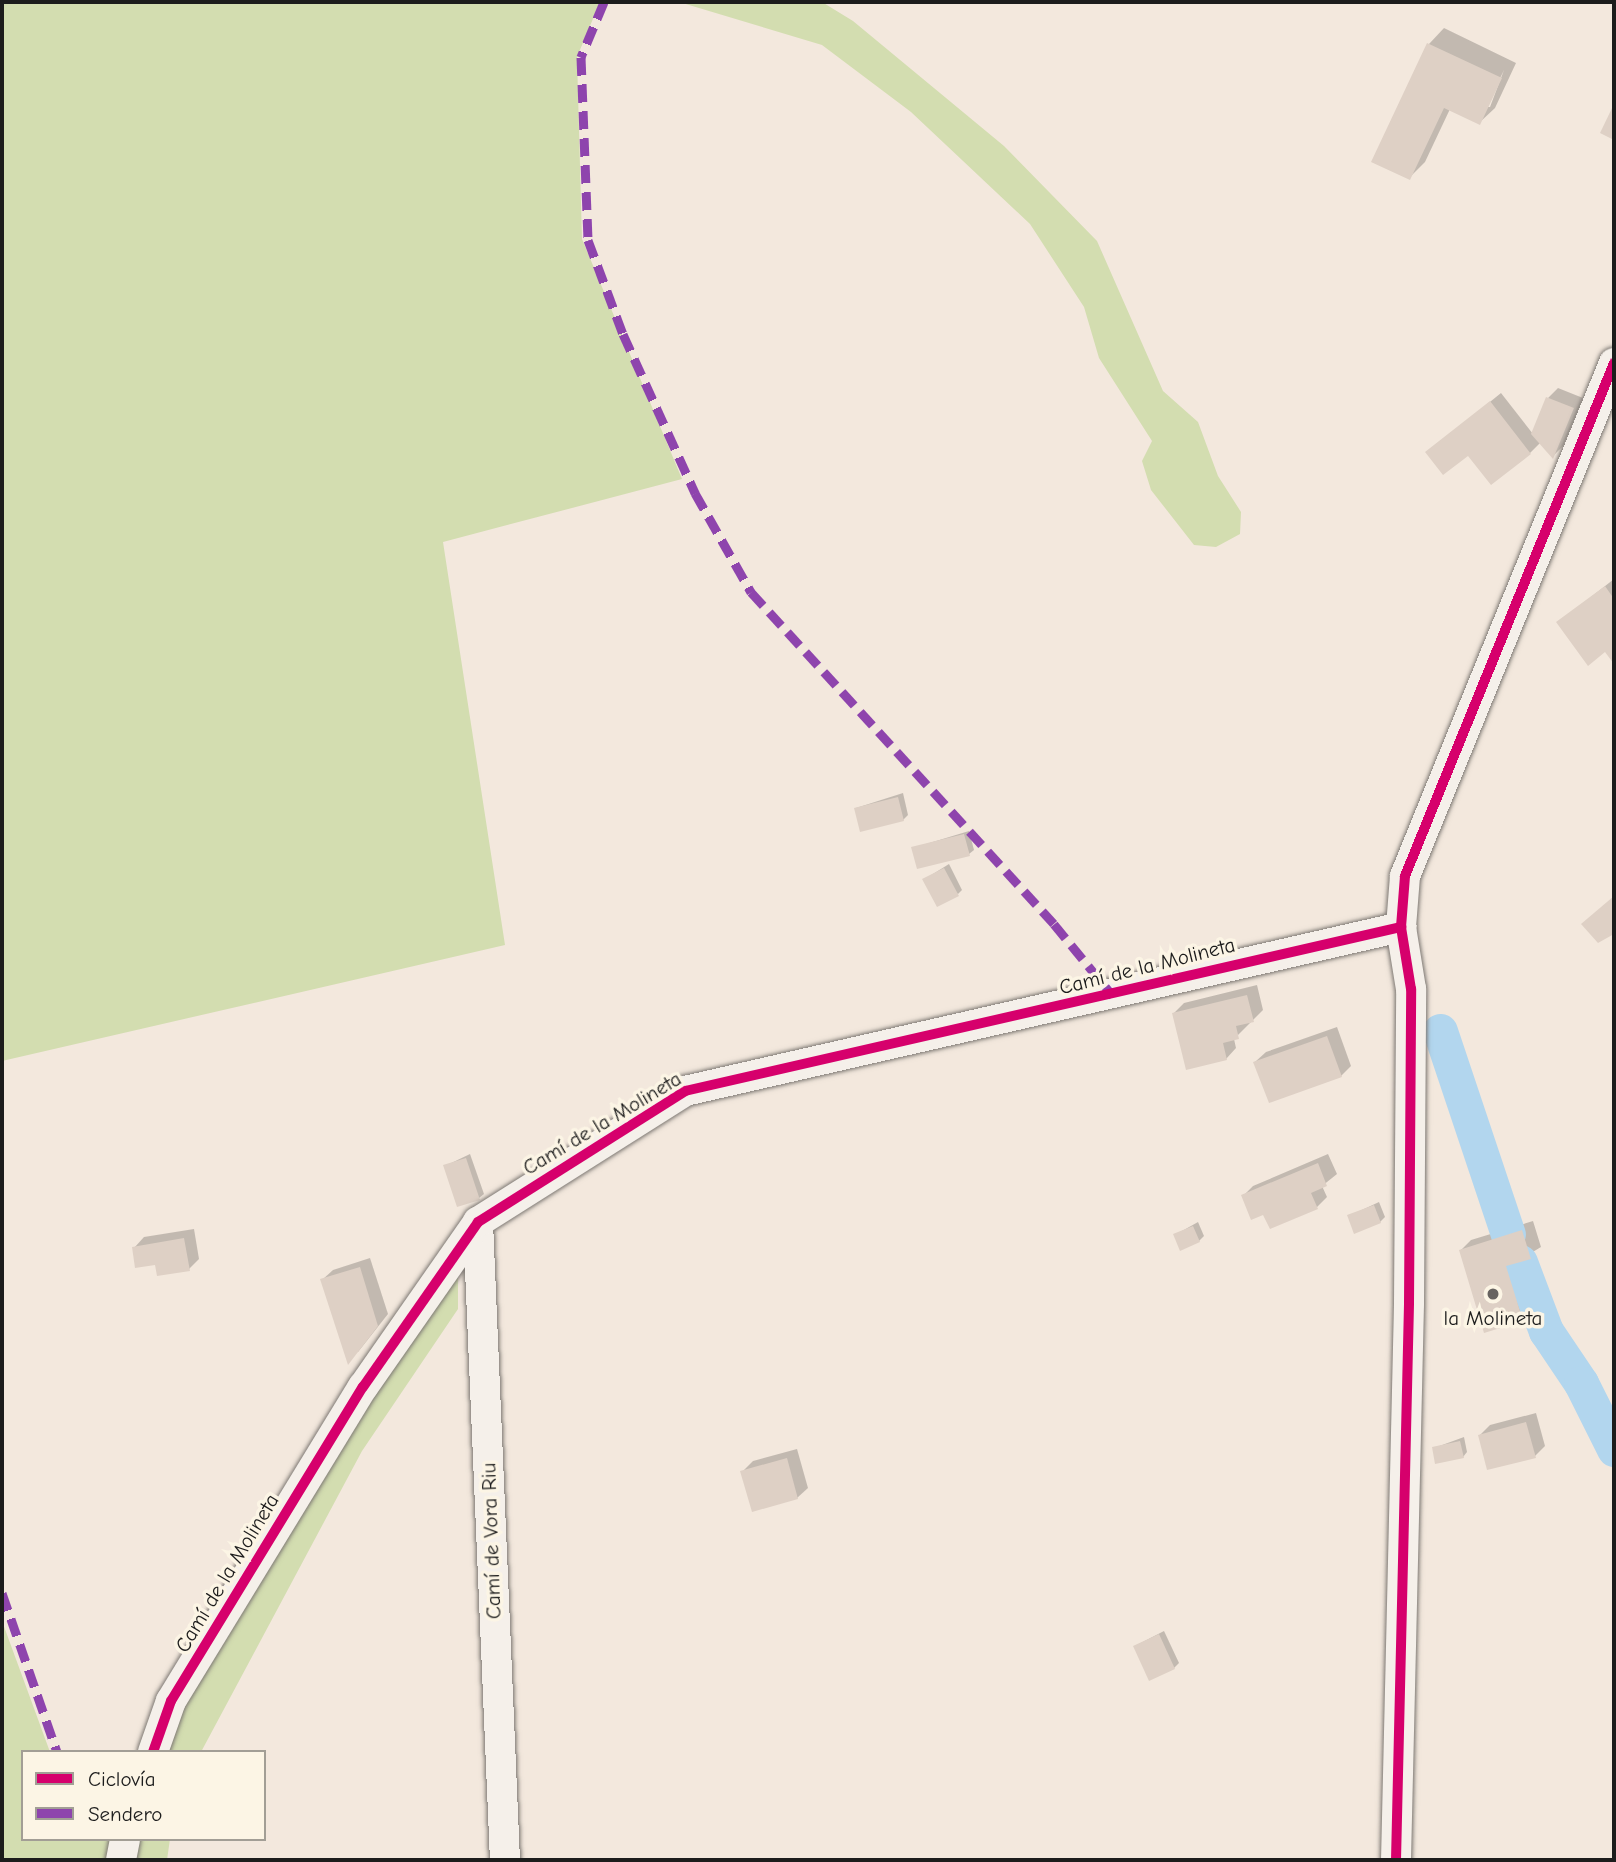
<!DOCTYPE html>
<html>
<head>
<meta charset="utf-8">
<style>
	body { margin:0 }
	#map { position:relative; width:1616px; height:1862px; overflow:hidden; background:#f3e8dd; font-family:"Comic Neue",sans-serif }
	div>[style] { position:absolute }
	.green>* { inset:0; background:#d3ddb0 }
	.shadow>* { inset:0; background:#0003 }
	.canal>* { height:35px; margin:-17.5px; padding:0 17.5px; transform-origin:17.5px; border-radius:17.5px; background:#b2d6ee }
	.building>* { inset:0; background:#ded0c5 }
	.roads { filter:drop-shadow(0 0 2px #7d7873) drop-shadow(0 0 2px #7d7873) }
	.street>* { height:30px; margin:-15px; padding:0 15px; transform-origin:15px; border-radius:15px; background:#f5f0ea }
	.quiet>* { height:9px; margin-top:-4.5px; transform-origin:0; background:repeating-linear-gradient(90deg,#8e44ad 0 18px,transparent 0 27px) }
	.cycleway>* { height:10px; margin:-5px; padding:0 5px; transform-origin:5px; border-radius:5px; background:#d6006c }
	.dots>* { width:19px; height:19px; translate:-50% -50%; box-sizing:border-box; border:4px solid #fcf5e5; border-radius:50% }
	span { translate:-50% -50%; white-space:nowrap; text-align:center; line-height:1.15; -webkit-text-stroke:7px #fcf5e5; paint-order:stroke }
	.street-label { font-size:21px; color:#1c1c1c }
	.poi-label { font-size:21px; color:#1c1c1c }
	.frame { position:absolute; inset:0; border:4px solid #1c1c1c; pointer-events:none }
	.legend { position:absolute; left:21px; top:1750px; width:245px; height:91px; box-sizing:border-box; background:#fcf5e5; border:2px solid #a29e95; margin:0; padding:9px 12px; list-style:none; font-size:21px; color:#1c1c1c }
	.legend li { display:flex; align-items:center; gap:14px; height:35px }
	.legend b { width:35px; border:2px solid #a29e95 }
</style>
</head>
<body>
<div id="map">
	<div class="green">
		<i style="clip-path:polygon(2px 2px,600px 2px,577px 57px,582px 239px,682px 479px,443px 542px,505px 945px,2px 1061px)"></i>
		<i style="clip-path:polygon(679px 2px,822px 2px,853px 21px,1004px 146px,1097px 241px,1163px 391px,1198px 422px,1218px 476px,1241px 512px,1240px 534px,1216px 547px,1194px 545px,1151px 490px,1142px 461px,1152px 441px,1099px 358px,1084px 307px,1030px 224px,911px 112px,822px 45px)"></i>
		<i style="clip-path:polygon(458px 1266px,458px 1309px,362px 1451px,201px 1752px,163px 1752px,179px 1705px,373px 1390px)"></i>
		<i style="clip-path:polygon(2px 1621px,50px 1752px,23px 1752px,23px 1839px,115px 1839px,112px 1860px,2px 1860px)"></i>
		<i style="clip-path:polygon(133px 1839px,170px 1839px,167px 1860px,129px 1860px)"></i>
	</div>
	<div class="shadow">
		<i style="clip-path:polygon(evenodd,1444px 28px,1516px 63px,1495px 108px,1479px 123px,1450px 109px,1425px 162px,1409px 178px,1373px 161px,1429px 44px,1444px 28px,1504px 70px,1490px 107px,1486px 107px,1504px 70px)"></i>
		<i style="clip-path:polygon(1558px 388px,1583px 398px,1563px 446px,1553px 456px,1541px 442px,1530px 453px,1428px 452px,1501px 393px,1533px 434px,1548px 398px)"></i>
		<i style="clip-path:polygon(1614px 579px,1614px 661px,1606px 650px,1558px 623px)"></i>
		<i style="clip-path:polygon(903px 793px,908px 815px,903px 820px,856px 808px)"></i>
		<i style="clip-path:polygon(969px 831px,974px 850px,969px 854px,913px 848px)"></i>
		<i style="clip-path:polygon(949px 864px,962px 890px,958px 894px,925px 879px)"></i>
		<i style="clip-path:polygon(1257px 985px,1263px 1010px,1234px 1039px,1236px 1048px,1226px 1059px,1174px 1013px,1184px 1003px)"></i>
		<i style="clip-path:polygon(1337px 1027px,1351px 1066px,1341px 1076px,1255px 1062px,1266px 1052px)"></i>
		<i style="clip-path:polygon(470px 1154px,484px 1194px,479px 1198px,445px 1166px)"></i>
		<i style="clip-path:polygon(1328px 1154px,1337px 1174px,1322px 1186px,1327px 1197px,1317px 1207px,1264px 1212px,1243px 1196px,1253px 1186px)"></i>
		<i style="clip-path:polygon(1379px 1202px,1385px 1217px,1380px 1222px,1349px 1216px)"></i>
		<i style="clip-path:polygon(1533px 1221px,1541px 1247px,1518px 1261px,1532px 1309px,1522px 1320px,1461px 1250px,1471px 1240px)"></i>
		<i style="clip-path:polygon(1198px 1222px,1204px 1236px,1199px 1241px,1175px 1235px)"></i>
		<i style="clip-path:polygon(194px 1229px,199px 1259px,189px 1269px,156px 1263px,134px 1248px,144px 1237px)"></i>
		<i style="clip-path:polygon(370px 1258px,388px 1314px,358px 1352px,322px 1280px,333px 1270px)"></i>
		<i style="clip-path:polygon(1536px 1413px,1545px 1446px,1535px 1456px,1480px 1435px,1490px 1425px)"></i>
		<i style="clip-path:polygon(1464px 1437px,1467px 1452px,1463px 1457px,1434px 1448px)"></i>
		<i style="clip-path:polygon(797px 1449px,808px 1488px,797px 1498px,742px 1472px,753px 1461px)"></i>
		<i style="clip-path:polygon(1164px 1631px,1179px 1663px,1174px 1668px,1135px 1646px)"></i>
	</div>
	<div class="canal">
		<i style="left:1440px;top:1031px;width:214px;rotate:71.5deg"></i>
		<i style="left:1520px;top:1262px;width:74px;rotate:69.4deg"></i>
		<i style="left:1546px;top:1331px;width:63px;rotate:56.1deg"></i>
		<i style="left:1581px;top:1383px;width:74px;rotate:63.4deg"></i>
	</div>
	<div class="building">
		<i style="clip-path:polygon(1427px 43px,1502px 78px,1480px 125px,1444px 108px,1410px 180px,1371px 162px)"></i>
		<i style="clip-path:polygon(1614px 104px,1614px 140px,1600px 133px)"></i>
		<i style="clip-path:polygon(1546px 397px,1574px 408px,1553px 459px,1531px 434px)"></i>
		<i style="clip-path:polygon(1490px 401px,1531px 454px,1491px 485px,1468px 456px,1443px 475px,1425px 452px)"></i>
		<i style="clip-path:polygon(1605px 586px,1614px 599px,1614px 664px,1605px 652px,1588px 666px,1556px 622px)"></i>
		<i style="clip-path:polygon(898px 797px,904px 821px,860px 832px,854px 808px)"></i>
		<i style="clip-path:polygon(964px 834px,970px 856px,917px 869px,911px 847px)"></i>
		<i style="clip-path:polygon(944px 868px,959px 896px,937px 907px,922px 879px)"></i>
		<i style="clip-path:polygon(1614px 896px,1614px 934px,1598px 943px,1581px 924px)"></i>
		<i style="clip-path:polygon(1247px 995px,1254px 1022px,1236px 1026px,1239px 1039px,1223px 1043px,1227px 1060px,1186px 1070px,1172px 1013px)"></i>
		<i style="clip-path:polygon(1327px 1036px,1342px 1077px,1269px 1103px,1253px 1062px)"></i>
		<i style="clip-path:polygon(466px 1158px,480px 1200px,457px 1207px,443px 1165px)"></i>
		<i style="clip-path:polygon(1318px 1163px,1327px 1186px,1311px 1193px,1318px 1209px,1270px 1229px,1263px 1215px,1251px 1220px,1241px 1195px)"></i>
		<i style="clip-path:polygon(1374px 1205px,1381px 1223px,1354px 1234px,1347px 1215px)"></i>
		<i style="clip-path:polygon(1193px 1226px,1200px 1242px,1180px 1251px,1173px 1234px)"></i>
		<i style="clip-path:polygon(1522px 1230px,1531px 1259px,1506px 1266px,1523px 1321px,1484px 1333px,1459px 1250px)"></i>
		<i style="clip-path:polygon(184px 1238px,190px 1271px,157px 1276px,155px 1265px,135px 1268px,132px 1247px)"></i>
		<i style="clip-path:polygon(360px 1267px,378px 1326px,348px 1365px,320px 1279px)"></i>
		<i style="clip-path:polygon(1526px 1422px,1536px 1458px,1487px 1470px,1478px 1435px)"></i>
		<i style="clip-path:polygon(1460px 1441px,1464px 1458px,1435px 1464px,1432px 1447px)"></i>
		<i style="clip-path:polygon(787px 1458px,798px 1499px,752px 1512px,740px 1471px)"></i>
		<i style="clip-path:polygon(1159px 1634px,1175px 1669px,1149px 1681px,1133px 1646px)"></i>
	</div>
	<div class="roads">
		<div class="street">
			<i style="left:478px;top:1222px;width:639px;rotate:87.58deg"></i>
			<i style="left:153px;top:1752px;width:54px;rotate:-70.6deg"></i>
			<i style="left:171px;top:1701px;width:368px;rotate:-58.6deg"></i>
			<i style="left:363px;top:1387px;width:201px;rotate:-55.1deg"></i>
			<i style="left:478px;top:1222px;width:245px;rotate:-32.3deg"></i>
			<i style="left:685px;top:1091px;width:735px;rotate:-12.9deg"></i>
			<i style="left:121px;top:1860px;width:21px;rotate:-79deg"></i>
			<i style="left:1396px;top:1860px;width:557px;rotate:-88.66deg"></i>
			<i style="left:1409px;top:1303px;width:314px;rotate:-89.6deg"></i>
			<i style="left:1411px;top:989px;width:63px;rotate:-99.2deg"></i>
			<i style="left:1401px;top:927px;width:51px;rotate:-85.5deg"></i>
			<i style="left:1405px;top:876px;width:554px;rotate:-67.83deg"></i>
		</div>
	</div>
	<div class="quiet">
		<i style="left:604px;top:2px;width:60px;rotate:112.7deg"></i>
		<i style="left:581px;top:57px;width:183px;rotate:87.8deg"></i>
		<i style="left:588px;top:240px;width:100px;rotate:69.6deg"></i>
		<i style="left:623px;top:334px;width:175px;rotate:65.6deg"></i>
		<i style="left:695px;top:493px;width:114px;rotate:60.5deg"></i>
		<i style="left:751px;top:592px;width:449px;rotate:47.6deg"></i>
		<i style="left:1054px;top:924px;width:93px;rotate:50.7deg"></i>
		<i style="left:2px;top:1593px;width:168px;rotate:70.9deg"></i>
	</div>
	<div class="cycleway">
		<i style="left:153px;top:1752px;width:54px;rotate:-70.6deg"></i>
		<i style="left:171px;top:1701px;width:368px;rotate:-58.6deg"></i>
		<i style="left:363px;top:1387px;width:201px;rotate:-55.1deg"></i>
		<i style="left:478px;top:1222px;width:245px;rotate:-32.3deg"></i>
		<i style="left:685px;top:1091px;width:735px;rotate:-12.9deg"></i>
		<i style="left:1396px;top:1860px;width:557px;rotate:-88.66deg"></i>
		<i style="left:1409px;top:1303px;width:314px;rotate:-89.6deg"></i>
		<i style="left:1411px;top:989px;width:63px;rotate:-99.2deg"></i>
		<i style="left:1401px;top:927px;width:51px;rotate:-85.5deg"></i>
		<i style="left:1405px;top:876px;width:554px;rotate:-67.83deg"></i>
	</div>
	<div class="dots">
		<i style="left:1493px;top:1294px;background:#676360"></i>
	</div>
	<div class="street-label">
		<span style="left:1147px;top:966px;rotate:-14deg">Camí de la Molineta</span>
		<span style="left:602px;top:1123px;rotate:-31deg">Camí de la Molineta</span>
		<span style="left:491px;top:1541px;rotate:-92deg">Camí de Vora Riu</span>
		<span style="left:227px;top:1573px;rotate:-59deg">Camí de la Molineta</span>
	</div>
	<div class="poi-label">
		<span style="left:1493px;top:1318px">la Molineta</span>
	</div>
	<div class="frame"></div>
	<ul class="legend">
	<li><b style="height:9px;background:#d6006c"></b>Ciclovía</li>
	<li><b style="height:9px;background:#8e44ad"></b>Sendero</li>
	</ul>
</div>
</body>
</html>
